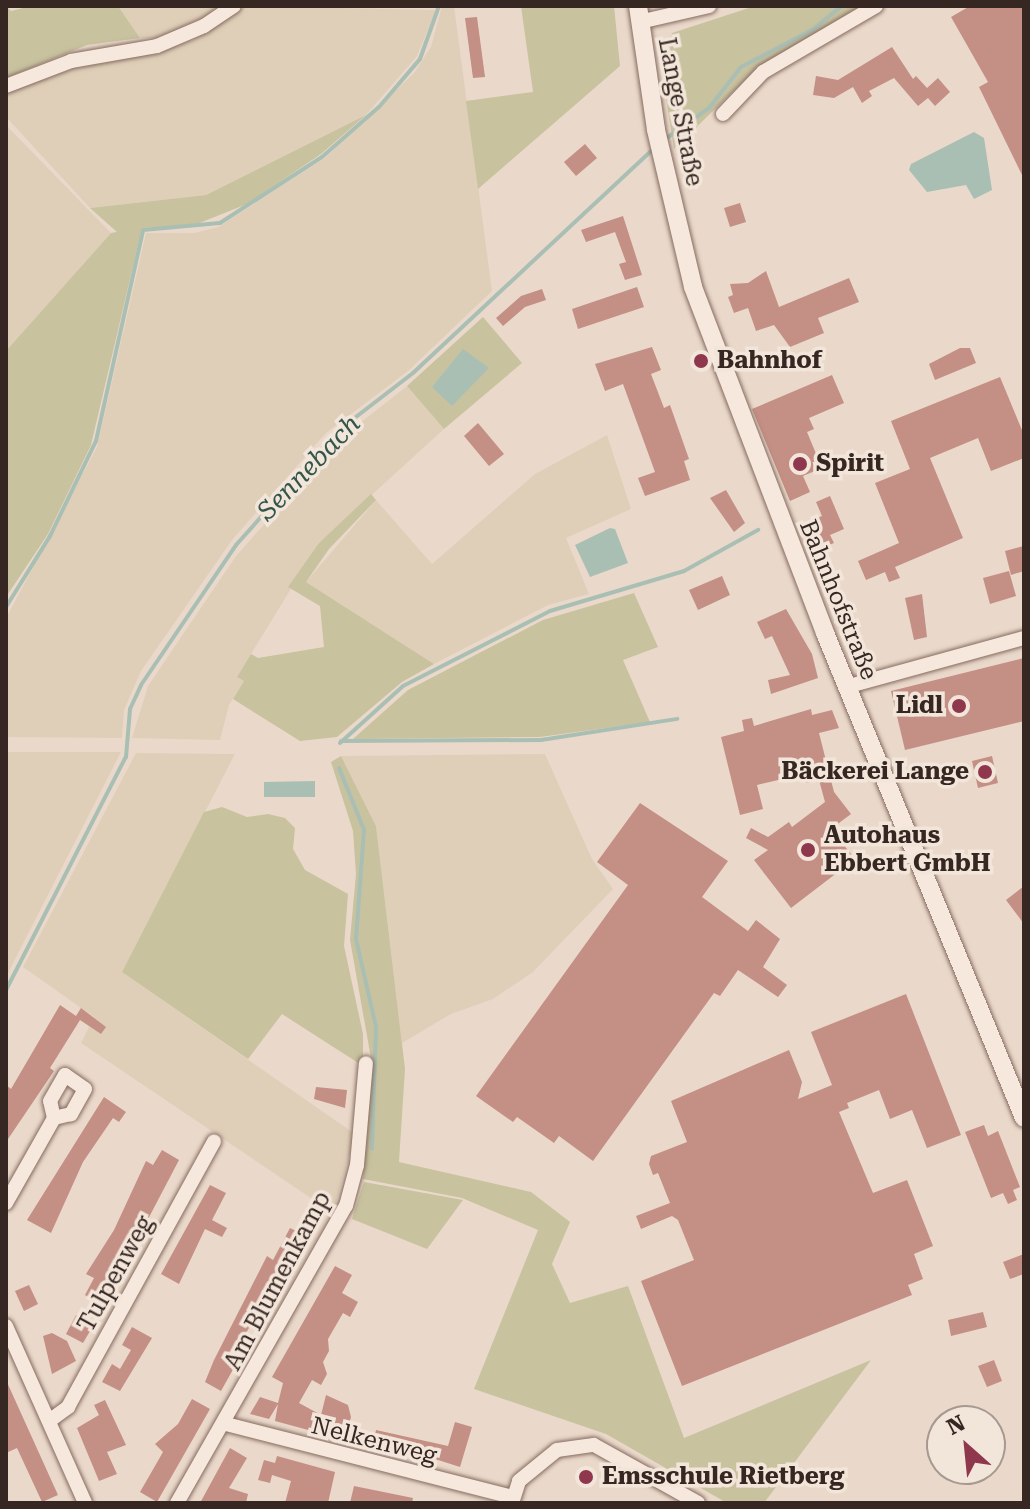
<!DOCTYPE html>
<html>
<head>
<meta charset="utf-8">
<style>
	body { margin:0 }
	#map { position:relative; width:1030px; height:1509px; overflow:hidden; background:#ead9ca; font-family:"Roboto Serif",serif }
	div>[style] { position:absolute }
	.farmland>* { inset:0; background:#dfcfb8 }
	.green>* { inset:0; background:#c8c29f }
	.water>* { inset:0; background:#aabfb4 }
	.stream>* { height:4px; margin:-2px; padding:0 2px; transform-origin:2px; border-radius:2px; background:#aabfb4 }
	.building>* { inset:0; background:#c48f84 }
	.roads { filter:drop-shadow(0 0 2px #856b60) drop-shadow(0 0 2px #856b60) }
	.minor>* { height:14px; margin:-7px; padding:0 7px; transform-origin:7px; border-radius:7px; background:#f6e8dd }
	.secondary>* { height:18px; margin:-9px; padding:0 9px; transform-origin:9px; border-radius:9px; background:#f6e8dd }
	.dots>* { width:22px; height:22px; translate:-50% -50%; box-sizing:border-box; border:4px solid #f2e5d9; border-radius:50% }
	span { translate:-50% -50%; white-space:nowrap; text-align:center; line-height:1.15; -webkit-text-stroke:7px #f2e5d9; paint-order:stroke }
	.street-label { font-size:24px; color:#372722 }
	.poi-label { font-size:24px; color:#372722; font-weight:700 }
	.left { translate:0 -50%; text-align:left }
	.right { translate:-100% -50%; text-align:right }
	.water-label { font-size:26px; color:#33554b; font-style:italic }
	.frame { position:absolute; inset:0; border:8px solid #372722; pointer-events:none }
	.north { position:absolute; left:926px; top:1405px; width:80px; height:80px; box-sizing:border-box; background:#f2e5d9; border:2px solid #a79990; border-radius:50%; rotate:333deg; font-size:22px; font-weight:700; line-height:32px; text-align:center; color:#372722 }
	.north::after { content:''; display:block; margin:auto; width:28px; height:36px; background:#8e374d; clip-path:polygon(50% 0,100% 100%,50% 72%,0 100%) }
</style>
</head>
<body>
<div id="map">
	<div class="farmland">
		<i style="clip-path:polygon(118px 6px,223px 6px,202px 21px,159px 38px,140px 38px)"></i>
		<i style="clip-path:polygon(245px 6px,436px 10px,417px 56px,366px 115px,206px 195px,90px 208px,6px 117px,6px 93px,50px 73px,192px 41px)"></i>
		<i style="clip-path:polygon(442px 6px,454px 6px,492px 291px,408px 371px,326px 433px,232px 540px,141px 671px,124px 710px,122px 738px,6px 737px,6px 618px,97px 447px,146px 233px,194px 233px,218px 227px,325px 158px,414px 73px,431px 47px)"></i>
		<i style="clip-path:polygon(6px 125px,111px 233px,6px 351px)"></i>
		<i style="clip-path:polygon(407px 386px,444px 429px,319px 543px,237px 677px,244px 681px,229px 705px,220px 740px,132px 738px,148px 686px,236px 556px,341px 438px)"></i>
		<i style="clip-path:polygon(607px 435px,631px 509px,566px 538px,589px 594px,548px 605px,434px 664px,306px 582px,376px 500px,432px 564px,535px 474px)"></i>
		<i style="clip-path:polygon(6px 752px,121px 752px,6px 977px)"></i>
		<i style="clip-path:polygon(136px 753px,235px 754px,122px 972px,355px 1134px,333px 1213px,81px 1043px,94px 1017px,23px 967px)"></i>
		<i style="clip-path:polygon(545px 754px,592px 859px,613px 889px,533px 972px,493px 999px,451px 1014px,402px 1043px,376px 826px,341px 756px)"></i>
	</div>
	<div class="green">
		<i style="clip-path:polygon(6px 6px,11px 11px,31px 6px,118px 6px,140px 38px,87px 45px,6px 78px)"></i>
		<i style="clip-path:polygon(521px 6px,614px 6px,620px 66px,478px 189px,466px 101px,533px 92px)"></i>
		<i style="clip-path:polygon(755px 6px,861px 6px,758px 67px,674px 149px,660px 60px,672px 33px)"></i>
		<i style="clip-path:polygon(366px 115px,321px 154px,247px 204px,192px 226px,142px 228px,91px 445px,48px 534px,6px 597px,6px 351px,111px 233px,117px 232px,90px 208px,206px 195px)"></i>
		<i style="clip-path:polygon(483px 317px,522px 363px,444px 429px,407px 386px)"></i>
		<i style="clip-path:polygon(371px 494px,376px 500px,329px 549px,306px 582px,434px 664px,402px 682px,337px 737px,300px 741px,233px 699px,244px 681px,237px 677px,251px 654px,258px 658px,324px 647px,320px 606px,288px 587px,319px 543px)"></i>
		<i style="clip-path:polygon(634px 593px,658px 647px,623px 660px,650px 722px,540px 737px,353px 739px,408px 690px,543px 620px)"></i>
		<i style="clip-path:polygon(341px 756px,376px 826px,405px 1069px,399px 1162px,531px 1192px,570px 1222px,552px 1264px,570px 1303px,628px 1286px,684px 1438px,871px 1360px,764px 1503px,727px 1503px,606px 1434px,474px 1389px,538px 1230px,462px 1198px,363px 1179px,372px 1064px,350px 940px,356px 874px,353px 831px,331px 762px)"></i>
		<i style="clip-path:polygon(222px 807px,247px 817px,268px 814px,285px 818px,295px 828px,293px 849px,305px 870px,348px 894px,344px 946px,363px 1034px,363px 1066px,282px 1014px,248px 1059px,122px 972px,204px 812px)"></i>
		<i style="clip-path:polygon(364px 1182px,463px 1200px,427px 1249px,352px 1219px)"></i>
	</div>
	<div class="water">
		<i style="clip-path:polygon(974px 132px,984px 138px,992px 190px,974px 199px,966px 185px,927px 192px,909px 170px,911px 164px)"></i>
		<i style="clip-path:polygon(463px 349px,489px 368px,452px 406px,432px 387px)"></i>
		<i style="clip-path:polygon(610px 528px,615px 529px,628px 563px,590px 577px,575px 545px)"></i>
		<i style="clip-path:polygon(315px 781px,315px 797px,264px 797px,264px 782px)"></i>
	</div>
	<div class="stream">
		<i style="left:664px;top:140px;width:55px;rotate:-35.4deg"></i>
		<i style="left:709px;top:108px;width:52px;rotate:-52deg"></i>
		<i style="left:741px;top:67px;width:80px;rotate:-27.5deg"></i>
		<i style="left:812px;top:30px;width:38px;rotate:-39deg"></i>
		<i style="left:6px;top:607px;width:84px;rotate:-58.2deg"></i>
		<i style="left:50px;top:536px;width:106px;rotate:-64.2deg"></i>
		<i style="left:96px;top:441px;width:216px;rotate:-77.4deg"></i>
		<i style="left:143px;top:230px;width:77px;rotate:-5.2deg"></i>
		<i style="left:220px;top:223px;width:121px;rotate:-32.9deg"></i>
		<i style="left:322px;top:157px;width:76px;rotate:-41.3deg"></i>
		<i style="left:379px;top:107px;width:63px;rotate:-49.5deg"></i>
		<i style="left:420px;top:59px;width:56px;rotate:-70.3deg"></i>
		<i style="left:341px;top:741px;width:200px;rotate:-0.3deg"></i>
		<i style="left:541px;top:740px;width:138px;rotate:-8.8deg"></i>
		<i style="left:340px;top:743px;width:85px;rotate:-42.1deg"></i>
		<i style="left:403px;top:686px;width:165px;rotate:-27deg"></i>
		<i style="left:550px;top:611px;width:140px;rotate:-16.6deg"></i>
		<i style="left:684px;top:571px;width:85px;rotate:-29deg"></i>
		<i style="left:339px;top:768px;width:67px;rotate:68deg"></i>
		<i style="left:364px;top:830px;width:109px;rotate:94.2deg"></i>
		<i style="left:356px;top:939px;width:90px;rotate:77.2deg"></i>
		<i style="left:376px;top:1027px;width:122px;rotate:91.9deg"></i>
		<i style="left:6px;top:990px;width:262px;rotate:-62.8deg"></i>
		<i style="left:126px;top:757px;width:48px;rotate:-85.2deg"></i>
		<i style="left:130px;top:709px;width:26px;rotate:-65deg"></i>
		<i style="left:141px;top:685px;width:169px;rotate:-55.8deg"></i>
		<i style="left:236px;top:545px;width:154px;rotate:-48.2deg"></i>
		<i style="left:339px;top:430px;width:93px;rotate:-37.6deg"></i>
		<i style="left:413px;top:373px;width:330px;rotate:-43deg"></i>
	</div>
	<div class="building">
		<i style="clip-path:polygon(970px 6px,1024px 6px,1024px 179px,979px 87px,988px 82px,951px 17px)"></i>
		<i style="clip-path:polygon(477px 17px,485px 77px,473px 78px,465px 18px)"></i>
		<i style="clip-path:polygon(892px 47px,913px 79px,916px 76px,927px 88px,938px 78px,950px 92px,935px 106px,928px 98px,918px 106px,894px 78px,869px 91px,872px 96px,862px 103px,853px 87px,834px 98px,813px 95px,816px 76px,838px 80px)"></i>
		<i style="clip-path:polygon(585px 144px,597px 158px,576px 176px,564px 162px)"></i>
		<i style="clip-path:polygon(740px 203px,746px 222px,730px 227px,724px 208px)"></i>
		<i style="clip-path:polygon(623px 216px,642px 275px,625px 280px,619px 264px,626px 262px,615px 232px,586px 242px,581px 230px)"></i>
		<i style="clip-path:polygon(766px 271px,779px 307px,849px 278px,859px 302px,818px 318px,824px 333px,790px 347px,774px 325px,756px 331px,748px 308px,734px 313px,728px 297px,733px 295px,730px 284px,748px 283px)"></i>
		<i style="clip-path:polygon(637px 287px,644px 307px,578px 329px,572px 309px)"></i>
		<i style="clip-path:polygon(542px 289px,546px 300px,525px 307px,503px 326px,496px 318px,521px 296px)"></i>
		<i style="clip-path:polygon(652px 347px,661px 370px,651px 374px,664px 408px,670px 405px,689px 459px,684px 461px,690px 480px,645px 496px,638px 478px,655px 472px,623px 384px,605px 391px,595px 364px)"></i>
		<i style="clip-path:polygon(960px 348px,970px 348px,976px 363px,935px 380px,929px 364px)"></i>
		<i style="clip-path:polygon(832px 375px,844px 403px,809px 418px,814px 429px,807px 432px,822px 468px,803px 476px,810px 492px,790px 501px,752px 409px)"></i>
		<i style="clip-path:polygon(1000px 377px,1024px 435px,1024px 458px,991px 471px,978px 438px,930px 458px,963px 538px,895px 567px,900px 578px,889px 582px,885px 572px,866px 580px,858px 561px,899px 543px,875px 483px,910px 469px,891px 421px)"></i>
		<i style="clip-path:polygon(478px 423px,504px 454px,489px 466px,464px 436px)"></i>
		<i style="clip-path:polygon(726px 490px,745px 523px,734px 532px,710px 498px)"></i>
		<i style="clip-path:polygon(830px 496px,844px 529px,830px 535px,834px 543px,819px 549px,808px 522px,822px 516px,816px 502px)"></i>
		<i style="clip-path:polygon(1024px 546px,1024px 571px,1011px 575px,1005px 551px)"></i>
		<i style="clip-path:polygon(1009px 571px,1016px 596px,990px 604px,983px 578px)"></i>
		<i style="clip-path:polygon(722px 576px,730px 595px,698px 610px,689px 590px)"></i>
		<i style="clip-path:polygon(922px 594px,927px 637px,914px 640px,905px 598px)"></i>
		<i style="clip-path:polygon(786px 609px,812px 654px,818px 678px,771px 694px,768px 680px,790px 675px,772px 636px,765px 639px,757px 622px)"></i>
		<i style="clip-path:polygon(1024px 658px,1024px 721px,905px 750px,891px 691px)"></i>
		<i style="clip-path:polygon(811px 709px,812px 715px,832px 710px,839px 728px,819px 733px,834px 792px,851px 814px,831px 829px,855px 859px,791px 908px,754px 860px,768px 850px,746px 838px,751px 828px,768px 837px,789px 822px,792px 827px,825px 802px,819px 780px,806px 783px,804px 774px,757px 785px,763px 809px,740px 815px,721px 737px,744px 731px,742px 720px,752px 718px,754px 726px)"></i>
		<i style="clip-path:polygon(992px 756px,998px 783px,978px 788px,972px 761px)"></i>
		<i style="clip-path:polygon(640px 803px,728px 861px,702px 897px,748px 931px,756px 920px,780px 939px,763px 967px,787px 985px,778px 997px,738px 970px,720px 996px,714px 993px,593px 1161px,559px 1136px,554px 1143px,517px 1117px,513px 1122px,476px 1096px,628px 885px,597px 862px)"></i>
		<i style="clip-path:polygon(1024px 886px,1024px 924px,1006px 900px)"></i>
		<i style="clip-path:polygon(906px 994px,961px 1135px,927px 1148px,912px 1110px,890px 1119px,879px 1090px,847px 1103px,849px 1108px,839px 1112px,873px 1193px,907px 1180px,933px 1246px,914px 1254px,923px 1279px,908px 1285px,912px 1295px,682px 1386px,641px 1281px,694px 1260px,678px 1220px,672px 1216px,641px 1229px,636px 1216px,670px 1203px,658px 1173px,653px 1175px,649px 1164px,651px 1156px,687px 1142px,671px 1101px,789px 1050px,802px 1082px,798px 1099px,832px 1085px,811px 1032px)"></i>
		<i style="clip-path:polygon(60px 1005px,76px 1016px,81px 1008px,106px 1027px,101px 1034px,80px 1020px,50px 1068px,54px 1071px,6px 1142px,6px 1085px,11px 1089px)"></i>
		<i style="clip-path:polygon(316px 1087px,347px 1090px,345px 1108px,314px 1099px)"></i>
		<i style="clip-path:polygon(104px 1097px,126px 1112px,119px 1122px,113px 1118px,83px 1162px,51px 1233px,27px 1220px)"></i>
		<i style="clip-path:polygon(984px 1125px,988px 1136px,998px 1131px,1020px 1187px,1013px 1190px,1017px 1200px,1008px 1204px,1003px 1193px,991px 1198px,965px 1132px)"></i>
		<i style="clip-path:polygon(162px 1150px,179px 1160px,103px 1305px,85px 1295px,94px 1278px,86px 1274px,114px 1230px,146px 1161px,153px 1165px)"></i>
		<i style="clip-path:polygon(210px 1185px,226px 1193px,212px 1220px,227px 1228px,222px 1237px,205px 1229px,179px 1284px,161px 1274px)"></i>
		<i style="clip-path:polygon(290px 1228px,306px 1236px,244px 1336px,250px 1339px,221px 1391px,205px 1382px,214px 1360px,267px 1256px,273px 1260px)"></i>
		<i style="clip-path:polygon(1024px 1254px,1024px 1274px,1010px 1279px,1003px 1262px)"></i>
		<i style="clip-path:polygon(335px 1266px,352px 1275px,342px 1293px,358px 1302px,350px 1317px,343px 1313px,328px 1339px,329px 1351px,323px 1362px,327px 1374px,321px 1385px,312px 1380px,299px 1403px,321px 1415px,326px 1395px,348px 1405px,351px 1417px,345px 1440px,275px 1421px,278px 1404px,269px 1419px,250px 1414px,260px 1397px,278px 1403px,283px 1383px,272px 1377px)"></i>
		<i style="clip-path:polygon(29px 1285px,38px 1304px,24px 1311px,15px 1291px)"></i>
		<i style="clip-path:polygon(983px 1312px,987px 1327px,951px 1336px,948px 1320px)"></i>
		<i style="clip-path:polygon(76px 1315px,93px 1326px,83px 1343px,66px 1334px)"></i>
		<i style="clip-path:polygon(132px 1327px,152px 1338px,120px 1391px,102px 1382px,112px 1364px,120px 1369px,131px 1350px,122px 1345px)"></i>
		<i style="clip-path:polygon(52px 1333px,67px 1341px,76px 1361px,52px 1374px,43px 1336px)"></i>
		<i style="clip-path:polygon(994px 1360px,1002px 1381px,987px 1387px,978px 1366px)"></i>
		<i style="clip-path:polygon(6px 1380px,58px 1495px,42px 1502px,17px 1448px,6px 1453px)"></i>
		<i style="clip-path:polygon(192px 1399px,210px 1409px,157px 1502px,140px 1492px,163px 1452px,155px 1444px,178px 1424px)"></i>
		<i style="clip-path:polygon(105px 1400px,126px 1445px,107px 1452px,117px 1474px,99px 1481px,77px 1428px,99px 1415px,94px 1405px)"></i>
		<i style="clip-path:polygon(455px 1422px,472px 1427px,460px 1467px,413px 1452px,412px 1456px,372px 1447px,376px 1430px,448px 1446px)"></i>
		<i style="clip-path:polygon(230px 1448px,247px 1458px,229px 1488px,248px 1494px,246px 1503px,200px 1503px)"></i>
		<i style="clip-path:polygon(277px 1456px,335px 1472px,328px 1503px,285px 1503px,291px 1481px,272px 1475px,270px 1483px,258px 1480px,264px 1460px,275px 1463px)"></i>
		<i style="clip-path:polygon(354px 1486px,413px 1498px,412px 1503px,350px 1503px)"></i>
	</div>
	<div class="roads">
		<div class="minor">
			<i style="left:639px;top:22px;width:72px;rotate:-12.9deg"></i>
			<i style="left:6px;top:86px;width:70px;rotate:-21deg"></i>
			<i style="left:71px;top:61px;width:87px;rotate:-9.9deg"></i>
			<i style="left:157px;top:46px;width:51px;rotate:-23.1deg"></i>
			<i style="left:204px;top:26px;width:36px;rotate:-34deg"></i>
			<i style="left:723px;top:114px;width:58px;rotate:-46.4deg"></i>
			<i style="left:763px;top:72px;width:131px;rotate:-30.3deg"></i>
			<i style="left:846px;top:687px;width:185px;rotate:-15.4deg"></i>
			<i style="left:6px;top:1203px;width:98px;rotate:-60.5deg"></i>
			<i style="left:54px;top:1118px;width:17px;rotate:-103deg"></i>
			<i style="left:50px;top:1101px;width:30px;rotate:-60deg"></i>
			<i style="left:65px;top:1075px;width:24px;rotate:35deg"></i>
			<i style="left:85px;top:1089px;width:29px;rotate:119deg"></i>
			<i style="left:71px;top:1114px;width:17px;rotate:167deg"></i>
			<i style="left:6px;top:1326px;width:194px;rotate:65.9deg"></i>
			<i style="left:49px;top:1421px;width:24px;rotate:-36deg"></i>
			<i style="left:68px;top:1407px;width:303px;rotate:-61.2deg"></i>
			<i style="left:226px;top:1424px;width:295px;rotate:14.3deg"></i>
			<i style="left:177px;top:1503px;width:342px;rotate:-60.4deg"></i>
			<i style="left:346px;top:1206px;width:42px;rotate:-75deg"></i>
			<i style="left:357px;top:1165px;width:102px;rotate:-85deg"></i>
			<i style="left:512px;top:1503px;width:23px;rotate:-72deg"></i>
			<i style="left:519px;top:1481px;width:49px;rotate:-39.2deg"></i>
			<i style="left:557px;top:1450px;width:37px;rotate:-8deg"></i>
			<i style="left:594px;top:1445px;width:119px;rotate:29.1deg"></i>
		</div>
		<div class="secondary">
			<i style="left:638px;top:6px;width:125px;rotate:81.7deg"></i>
			<i style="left:656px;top:130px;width:161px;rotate:76.7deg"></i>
			<i style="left:693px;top:287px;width:370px;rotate:69.1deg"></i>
			<i style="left:825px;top:633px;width:524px;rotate:67.69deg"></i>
		</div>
	</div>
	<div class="dots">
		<i style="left:701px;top:361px;background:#8e374d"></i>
		<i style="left:800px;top:464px;background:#8e374d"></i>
		<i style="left:959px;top:706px;background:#8e374d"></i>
		<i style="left:985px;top:772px;background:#8e374d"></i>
		<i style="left:808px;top:850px;background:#8e374d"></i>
		<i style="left:586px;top:1477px;background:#8e374d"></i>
	</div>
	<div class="street-label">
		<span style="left:680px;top:112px;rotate:79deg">Lange Straße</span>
		<span style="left:838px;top:600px;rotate:68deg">Bahnhofstraße</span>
		<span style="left:116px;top:1274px;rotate:-61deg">Tulpenweg</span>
		<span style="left:278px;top:1281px;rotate:-62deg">Am Blumenkamp</span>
		<span style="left:374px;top:1441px;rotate:14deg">Nelkenweg</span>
	</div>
	<div class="poi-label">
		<span class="left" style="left:717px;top:361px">Bahnhof</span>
		<span class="left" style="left:816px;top:464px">Spirit</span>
		<span class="right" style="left:943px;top:706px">Lidl</span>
		<span class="right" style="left:969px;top:772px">Bäckerei Lange</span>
		<span class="left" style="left:824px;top:850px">Autohaus<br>Ebbert GmbH</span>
		<span class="left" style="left:602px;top:1477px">Emsschule Rietberg</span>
	</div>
	<div class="water-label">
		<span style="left:309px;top:468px;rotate:-46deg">Sennebach</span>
	</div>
	<div class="frame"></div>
	<div class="north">N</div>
</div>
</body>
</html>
